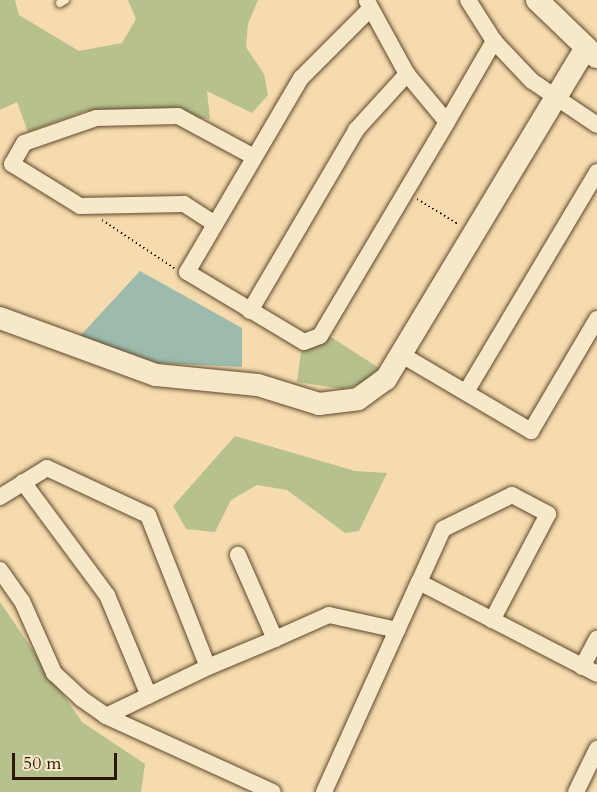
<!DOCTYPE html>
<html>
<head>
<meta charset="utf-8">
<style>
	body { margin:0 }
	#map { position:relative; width:597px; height:792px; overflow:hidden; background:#f5dbad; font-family:Cardo,serif }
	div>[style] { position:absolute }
	.green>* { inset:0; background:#b7c18e }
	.water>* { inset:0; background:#9cbbac }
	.path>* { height:2px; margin-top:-1px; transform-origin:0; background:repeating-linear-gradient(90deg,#2c1702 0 1.5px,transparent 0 4.5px) }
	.roads { filter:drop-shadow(0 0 2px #5e482d) drop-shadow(0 0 2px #5e482d) }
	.lane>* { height:8px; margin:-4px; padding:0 4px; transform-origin:4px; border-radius:4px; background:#f8e8ca }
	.street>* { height:16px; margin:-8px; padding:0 8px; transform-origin:8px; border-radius:8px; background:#f8e8ca }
	.secondary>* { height:22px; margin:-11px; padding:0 11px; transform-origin:11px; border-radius:11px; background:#f8e8ca }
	span { translate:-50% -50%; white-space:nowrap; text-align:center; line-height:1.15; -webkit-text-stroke:5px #f8e8ca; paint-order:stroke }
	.scale { position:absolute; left:12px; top:753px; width:105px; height:27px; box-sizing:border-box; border:3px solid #2c1702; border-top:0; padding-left:8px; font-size:18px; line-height:21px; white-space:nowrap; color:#2c1702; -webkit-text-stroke:4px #f8e8ca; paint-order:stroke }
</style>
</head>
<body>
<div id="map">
	<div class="green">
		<i style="clip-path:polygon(0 0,15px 0,19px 15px,79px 51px,122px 43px,136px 19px,128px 0,258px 0,248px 24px,246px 47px,264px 74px,268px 95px,252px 113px,207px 91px,210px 119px,85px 111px,28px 132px,17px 102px,0 110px)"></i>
		<i style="clip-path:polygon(331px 337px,379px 368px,363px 383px,343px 389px,297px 382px,301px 352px)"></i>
		<i style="clip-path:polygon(235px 436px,355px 471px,387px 473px,359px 531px,345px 533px,287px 490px,257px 485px,231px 500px,215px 532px,186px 529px,173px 506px)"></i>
		<i style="clip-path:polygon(0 602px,82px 722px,145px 764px,141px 792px,0 792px)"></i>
	</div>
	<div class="water">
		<i style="clip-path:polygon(140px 271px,242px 328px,242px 367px,157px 363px,80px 336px)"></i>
	</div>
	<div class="path">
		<i style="left:417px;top:199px;width:48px;rotate:31.4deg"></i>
		<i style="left:102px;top:220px;width:87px;rotate:33.7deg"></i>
	</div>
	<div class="roads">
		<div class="lane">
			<i style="left:60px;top:3px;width:6px;rotate:-31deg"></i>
		</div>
		<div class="street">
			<i style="left:468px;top:0;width:49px;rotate:57.6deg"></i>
			<i style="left:494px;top:41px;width:55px;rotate:46.5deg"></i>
			<i style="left:532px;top:81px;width:78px;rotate:34.1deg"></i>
			<i style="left:367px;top:1px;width:83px;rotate:61.3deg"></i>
			<i style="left:407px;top:74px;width:62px;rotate:50.2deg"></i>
			<i style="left:447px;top:122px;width:94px;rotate:-59.9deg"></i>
			<i style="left:370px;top:9px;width:98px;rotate:135deg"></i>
			<i style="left:301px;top:78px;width:225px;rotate:120.4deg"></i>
			<i style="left:187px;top:272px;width:136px;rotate:30.9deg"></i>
			<i style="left:304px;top:342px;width:17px;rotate:-21deg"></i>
			<i style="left:320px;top:336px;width:249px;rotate:-59.3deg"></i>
			<i style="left:215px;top:224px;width:37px;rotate:-147deg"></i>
			<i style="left:184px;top:204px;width:104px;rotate:178.9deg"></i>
			<i style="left:80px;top:206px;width:80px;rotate:-148.3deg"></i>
			<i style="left:12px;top:164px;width:24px;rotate:-60deg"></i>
			<i style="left:24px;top:143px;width:76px;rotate:-19.1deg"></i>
			<i style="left:96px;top:118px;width:82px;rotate:-1.4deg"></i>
			<i style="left:178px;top:116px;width:86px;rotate:28.3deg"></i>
			<i style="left:250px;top:311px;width:210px;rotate:-59.6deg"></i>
			<i style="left:356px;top:130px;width:76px;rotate:-47.7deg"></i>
			<i style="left:402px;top:355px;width:150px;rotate:30.5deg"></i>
			<i style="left:531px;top:431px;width:130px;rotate:-59.5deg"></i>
			<i style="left:466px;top:392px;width:256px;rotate:-59.2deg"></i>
			<i style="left:23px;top:482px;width:141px;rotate:53.4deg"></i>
			<i style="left:107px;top:595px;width:109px;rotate:67.4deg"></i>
			<i style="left:0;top:497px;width:55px;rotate:-31.7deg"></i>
			<i style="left:47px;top:468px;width:111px;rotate:25deg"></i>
			<i style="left:148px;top:515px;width:163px;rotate:68.5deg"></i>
			<i style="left:208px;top:667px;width:113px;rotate:154.3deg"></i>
			<i style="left:0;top:570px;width:38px;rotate:55deg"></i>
			<i style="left:22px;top:601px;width:79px;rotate:66deg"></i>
			<i style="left:54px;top:673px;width:38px;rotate:43deg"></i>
			<i style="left:82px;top:699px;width:29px;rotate:35deg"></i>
			<i style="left:106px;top:716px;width:183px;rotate:24.5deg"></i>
			<i style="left:419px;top:582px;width:58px;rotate:-65.6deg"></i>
			<i style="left:443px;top:529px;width:77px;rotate:-26.2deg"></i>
			<i style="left:512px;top:495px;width:41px;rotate:27.8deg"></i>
			<i style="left:548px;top:514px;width:120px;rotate:117.8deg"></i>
			<i style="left:275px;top:639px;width:59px;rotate:-24deg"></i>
			<i style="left:329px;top:615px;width:70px;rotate:12.4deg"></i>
			<i style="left:208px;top:667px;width:73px;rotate:-22.7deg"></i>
			<i style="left:275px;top:639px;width:92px;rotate:-113.8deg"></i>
			<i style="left:582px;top:667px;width:32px;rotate:-62deg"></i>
			<i style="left:324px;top:792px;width:230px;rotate:-65.7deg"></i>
			<i style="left:419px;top:582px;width:200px;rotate:27.3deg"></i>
			<i style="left:576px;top:792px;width:48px;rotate:-64deg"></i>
		</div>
		<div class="secondary">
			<i style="left:537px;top:0;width:82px;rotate:44deg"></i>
			<i style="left:0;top:318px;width:166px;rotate:20.1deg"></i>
			<i style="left:156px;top:375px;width:102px;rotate:5.6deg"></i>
			<i style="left:258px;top:385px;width:64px;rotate:17.3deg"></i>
			<i style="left:319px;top:404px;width:39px;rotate:-7deg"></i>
			<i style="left:358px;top:399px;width:34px;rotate:-36deg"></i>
			<i style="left:386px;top:379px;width:385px;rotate:-58.9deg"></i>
		</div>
	</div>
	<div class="scale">50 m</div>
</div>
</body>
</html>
